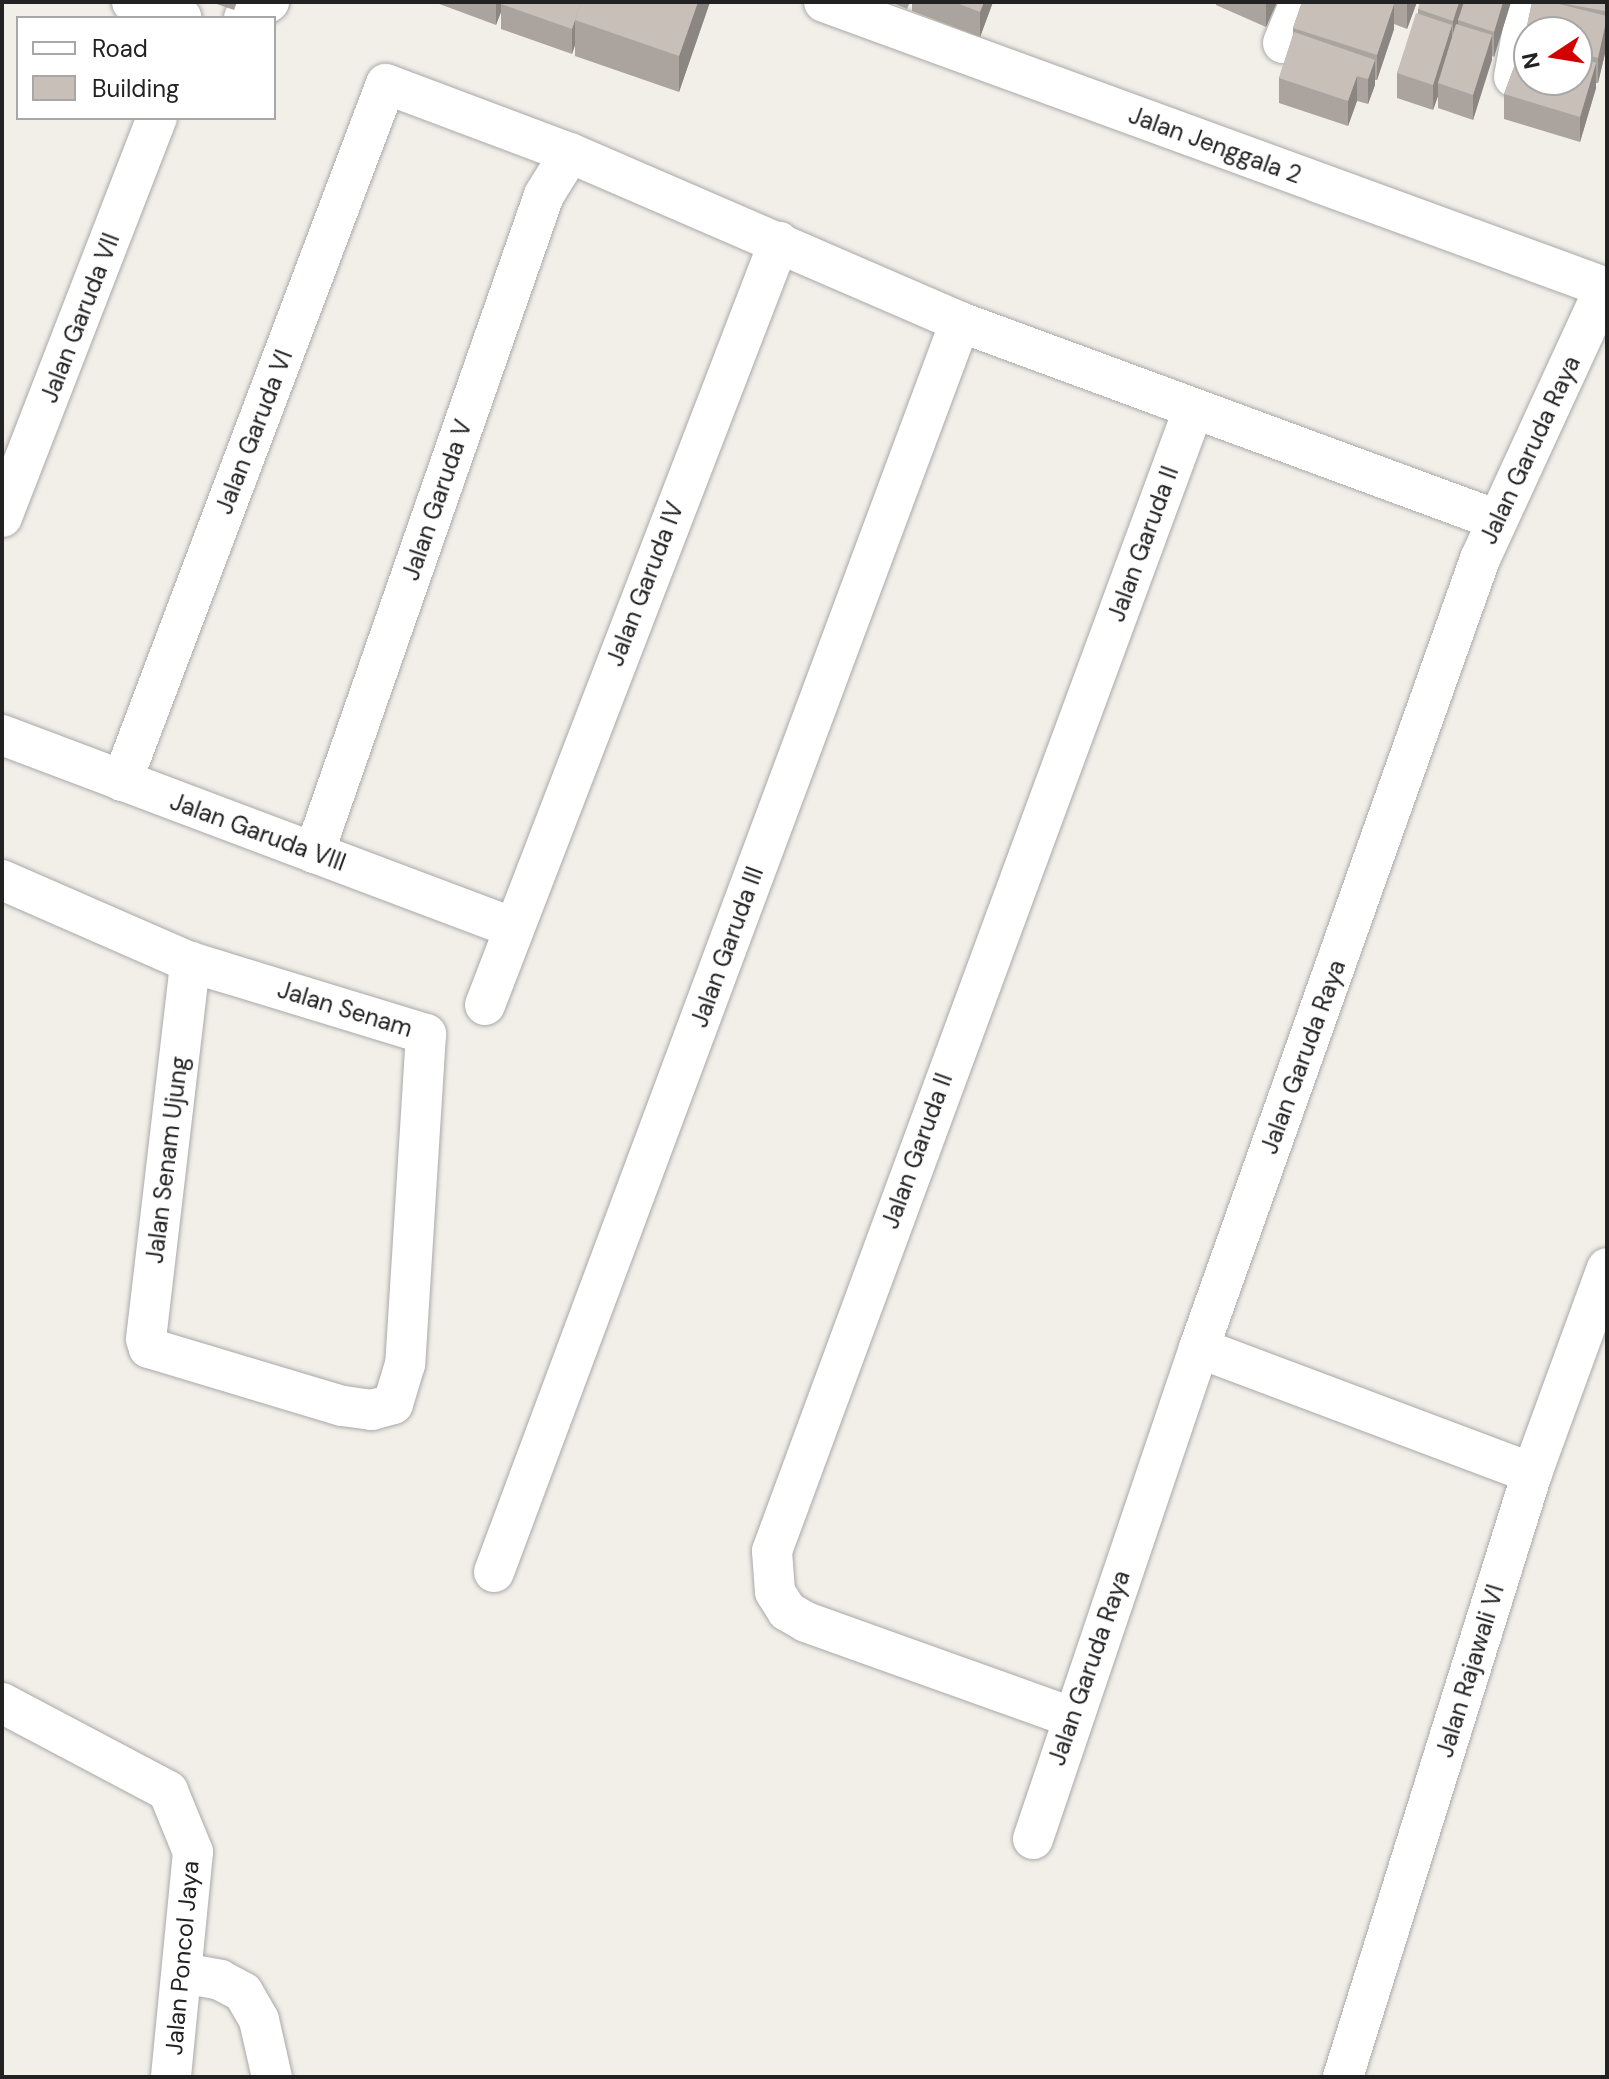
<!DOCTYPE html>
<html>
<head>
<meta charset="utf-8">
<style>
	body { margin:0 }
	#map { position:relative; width:1609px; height:2079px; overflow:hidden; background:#f2efe9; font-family:"DM Sans",sans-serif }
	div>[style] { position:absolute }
	.roads { filter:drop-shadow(0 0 2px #a9a9a9) drop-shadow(0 0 2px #a9a9a9) }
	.street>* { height:40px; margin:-20px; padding:0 20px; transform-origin:20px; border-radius:20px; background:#fff }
	.wall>* { inset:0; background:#aba49e }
	.shaded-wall>* { inset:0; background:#8b8681 }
	.building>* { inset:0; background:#c7bfb8 }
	span { translate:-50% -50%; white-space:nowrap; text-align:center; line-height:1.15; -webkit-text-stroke:6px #fff; paint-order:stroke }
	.street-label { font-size:24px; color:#222 }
	.frame { position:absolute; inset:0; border:4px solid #222; pointer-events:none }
	.legend { position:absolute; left:16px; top:16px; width:260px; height:104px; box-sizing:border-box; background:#fff; border:2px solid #a7a7a7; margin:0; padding:10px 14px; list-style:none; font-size:24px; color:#222 }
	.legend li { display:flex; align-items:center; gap:16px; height:40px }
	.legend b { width:40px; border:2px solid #a7a7a7 }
	.north { position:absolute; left:1513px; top:16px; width:80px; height:80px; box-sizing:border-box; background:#fff; border:2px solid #a7a7a7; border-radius:50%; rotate:258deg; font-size:22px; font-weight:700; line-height:32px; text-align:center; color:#222 }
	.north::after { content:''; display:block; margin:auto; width:28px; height:36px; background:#d40000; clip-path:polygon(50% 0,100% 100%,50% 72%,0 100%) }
</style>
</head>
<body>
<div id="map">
	<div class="roads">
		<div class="street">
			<i style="left:132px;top:2px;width:52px;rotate:17.7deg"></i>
			<i style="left:824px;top:2px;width:834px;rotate:20.07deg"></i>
			<i style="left:244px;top:18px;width:30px;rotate:-33deg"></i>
			<i style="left:1283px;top:43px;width:44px;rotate:-67.5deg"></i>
			<i style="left:1514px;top:77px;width:76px;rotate:-79.4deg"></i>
			<i style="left:2px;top:517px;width:428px;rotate:-68.8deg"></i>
			<i style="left:2px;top:735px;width:547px;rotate:20.65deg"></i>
			<i style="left:122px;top:781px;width:745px;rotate:-69.26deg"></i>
			<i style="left:386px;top:84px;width:197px;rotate:20.6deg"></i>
			<i style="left:570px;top:153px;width:425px;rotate:23.4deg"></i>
			<i style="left:960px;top:322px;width:572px;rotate:20.24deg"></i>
			<i style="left:314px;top:853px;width:697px;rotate:-70.73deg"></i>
			<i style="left:544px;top:195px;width:49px;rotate:-58.2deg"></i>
			<i style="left:2px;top:880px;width:205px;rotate:23.6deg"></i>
			<i style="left:190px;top:962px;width:247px;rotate:17deg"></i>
			<i style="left:426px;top:1034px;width:331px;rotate:93.6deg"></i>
			<i style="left:405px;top:1364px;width:42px;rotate:106.7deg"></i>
			<i style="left:393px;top:1404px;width:22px;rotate:164deg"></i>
			<i style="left:372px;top:1410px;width:30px;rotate:-172deg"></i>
			<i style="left:342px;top:1406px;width:202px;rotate:-163.3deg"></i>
			<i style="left:149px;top:1348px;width:9px;rotate:-108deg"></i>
			<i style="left:146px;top:1339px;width:380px;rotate:-83.3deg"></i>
			<i style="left:485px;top:1005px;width:818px;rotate:-68.93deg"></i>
			<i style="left:1199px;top:1348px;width:356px;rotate:20.6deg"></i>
			<i style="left:494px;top:1572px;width:1334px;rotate:-69.55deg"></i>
			<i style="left:2px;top:1703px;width:188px;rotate:27.9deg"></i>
			<i style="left:168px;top:1791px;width:66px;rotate:67.7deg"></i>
			<i style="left:193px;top:1852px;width:226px;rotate:95.6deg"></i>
			<i style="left:1071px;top:1717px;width:282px;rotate:-160.3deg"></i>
			<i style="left:806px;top:1622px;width:22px;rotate:-150deg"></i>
			<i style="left:787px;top:1611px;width:22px;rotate:-122deg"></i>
			<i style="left:775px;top:1592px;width:41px;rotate:-94.2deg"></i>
			<i style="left:772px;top:1551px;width:1218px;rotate:-69.74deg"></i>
			<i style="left:1033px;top:1839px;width:518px;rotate:-71.32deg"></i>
			<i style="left:1199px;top:1348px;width:838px;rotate:-70.4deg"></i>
			<i style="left:1480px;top:559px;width:299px;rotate:-65.3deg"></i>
			<i style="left:182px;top:1973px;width:39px;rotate:10deg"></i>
			<i style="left:220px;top:1980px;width:26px;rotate:28deg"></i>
			<i style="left:243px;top:1992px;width:32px;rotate:60deg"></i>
			<i style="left:259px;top:2020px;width:58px;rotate:77.2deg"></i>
			<i style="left:1343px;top:2077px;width:633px;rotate:-72.62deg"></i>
			<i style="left:1532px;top:1473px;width:218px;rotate:-69.9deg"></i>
		</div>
	</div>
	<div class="wall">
		<i style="clip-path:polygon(211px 2px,237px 2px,234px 10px)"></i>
		<i style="clip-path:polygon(434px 2px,710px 2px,679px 92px,575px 56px,575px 45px,572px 54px,501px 29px,501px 12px,496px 25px)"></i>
		<i style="clip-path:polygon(891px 2px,910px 2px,907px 9px)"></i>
		<i style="clip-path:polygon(912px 2px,993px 2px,980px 37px,912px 11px)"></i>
		<i style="clip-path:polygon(1216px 2px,1277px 2px,1266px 27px,1216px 5px)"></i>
		<i style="clip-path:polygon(1302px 2px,1417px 2px,1407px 29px,1394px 24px,1394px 29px,1377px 80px,1375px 80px,1375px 85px,1368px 104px,1357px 101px,1348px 126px,1279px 103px,1279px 78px,1293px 35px,1293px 28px)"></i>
		<i style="clip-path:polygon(1511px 2px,1494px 57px,1492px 56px,1473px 120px,1438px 108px,1438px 96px,1433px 110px,1397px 98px,1397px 73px,1418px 14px,1418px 9px)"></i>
		<i style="clip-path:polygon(evenodd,1532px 2px,1607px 2px,1607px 45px,1598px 83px,1596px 83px,1596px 88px,1580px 142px,1504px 119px,1504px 94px,1524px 40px,1532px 2px,1529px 32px,1577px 32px,1577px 80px,1529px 32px)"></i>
	</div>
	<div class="shaded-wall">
		<i style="clip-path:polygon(496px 2px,505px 2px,501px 4px,501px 12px,496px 25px)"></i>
		<i style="clip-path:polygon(698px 2px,710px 2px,679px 92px,679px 56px)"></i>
		<i style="clip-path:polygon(984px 2px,993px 2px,980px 37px,980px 12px)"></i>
		<i style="clip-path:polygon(1266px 2px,1277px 2px,1266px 27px)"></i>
		<i style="clip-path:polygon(1408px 2px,1417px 2px,1407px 29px,1407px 4px)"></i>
		<i style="clip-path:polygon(1459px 2px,1467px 2px,1458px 20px,1458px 31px,1453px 46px,1453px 21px)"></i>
		<i style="clip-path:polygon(1503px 2px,1511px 2px,1494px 57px,1494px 32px)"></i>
		<i style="clip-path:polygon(1607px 2px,1607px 45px,1598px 83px,1598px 58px,1605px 27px,1605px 11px)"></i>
		<i style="clip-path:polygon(1394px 4px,1394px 29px,1377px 80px,1377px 55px)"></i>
		<i style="clip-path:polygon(575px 20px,575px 45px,572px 54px,572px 29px)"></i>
		<i style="clip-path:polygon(1452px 25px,1452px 50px,1438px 83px,1438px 96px,1433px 110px,1433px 85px)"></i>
		<i style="clip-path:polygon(1492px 35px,1492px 60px,1473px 120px,1473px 95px)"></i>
		<i style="clip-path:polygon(1375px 60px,1375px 85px,1368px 104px,1368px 79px)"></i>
		<i style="clip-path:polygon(1596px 63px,1596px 88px,1580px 142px,1580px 117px)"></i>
		<i style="clip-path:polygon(1357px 76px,1357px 101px,1348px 126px,1348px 101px)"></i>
	</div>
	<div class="building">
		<i style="clip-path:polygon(502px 2px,581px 2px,572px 29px,501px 4px)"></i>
		<i style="clip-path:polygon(581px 2px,698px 2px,679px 56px,575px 20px)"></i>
		<i style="clip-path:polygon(954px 2px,984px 2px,980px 12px)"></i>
		<i style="clip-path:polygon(1302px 2px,1388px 2px,1394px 4px,1377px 55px,1293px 28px)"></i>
		<i style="clip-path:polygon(1420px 2px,1459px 2px,1453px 21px,1418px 9px)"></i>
		<i style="clip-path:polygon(1464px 2px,1503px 2px,1494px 32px,1458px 20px)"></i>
		<i style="clip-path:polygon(1532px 2px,1551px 2px,1607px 16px,1598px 58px,1577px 53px,1577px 32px,1529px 32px,1529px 80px,1577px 80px,1577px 56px,1596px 63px,1580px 117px,1504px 94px,1524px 40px)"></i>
		<i style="clip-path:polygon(1555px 2px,1607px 2px,1605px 11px)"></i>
		<i style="clip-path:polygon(1416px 13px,1452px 25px,1433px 85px,1397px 73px)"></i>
		<i style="clip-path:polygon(1456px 24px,1492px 35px,1473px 95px,1438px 83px)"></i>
		<i style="clip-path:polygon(1294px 32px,1375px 60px,1368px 79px,1357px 76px,1348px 101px,1279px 78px)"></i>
	</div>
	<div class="street-label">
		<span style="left:1215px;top:145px;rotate:20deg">Jalan Jenggala 2</span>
		<span style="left:80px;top:318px;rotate:-69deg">Jalan Garuda VII</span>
		<span style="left:254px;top:432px;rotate:-69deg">Jalan Garuda VI</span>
		<span style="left:1530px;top:450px;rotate:-65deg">Jalan Garuda Raya</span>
		<span style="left:437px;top:500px;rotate:-71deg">Jalan Garuda V</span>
		<span style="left:1143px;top:544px;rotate:-70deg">Jalan Garuda II</span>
		<span style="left:645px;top:584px;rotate:-69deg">Jalan Garuda IV</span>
		<span style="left:258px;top:832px;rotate:20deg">Jalan Garuda VIII</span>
		<span style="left:727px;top:947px;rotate:-70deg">Jalan Garuda III</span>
		<span style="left:345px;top:1009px;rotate:17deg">Jalan Senam</span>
		<span style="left:1303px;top:1057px;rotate:-70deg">Jalan Garuda Raya</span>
		<span style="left:917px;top:1151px;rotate:-70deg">Jalan Garuda II</span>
		<span style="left:167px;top:1160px;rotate:-83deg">Jalan Senam Ujung</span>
		<span style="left:1089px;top:1668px;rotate:-71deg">Jalan Garuda Raya</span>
		<span style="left:1470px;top:1671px;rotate:-73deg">Jalan Rajawali VI</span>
		<span style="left:182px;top:1958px;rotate:-85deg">Jalan Poncol Jaya</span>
	</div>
	<div class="frame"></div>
	<ul class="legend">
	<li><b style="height:10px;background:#fff"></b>Road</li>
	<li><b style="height:22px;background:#c7bfb8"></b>Building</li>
	</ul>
	<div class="north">N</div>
</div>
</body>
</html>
